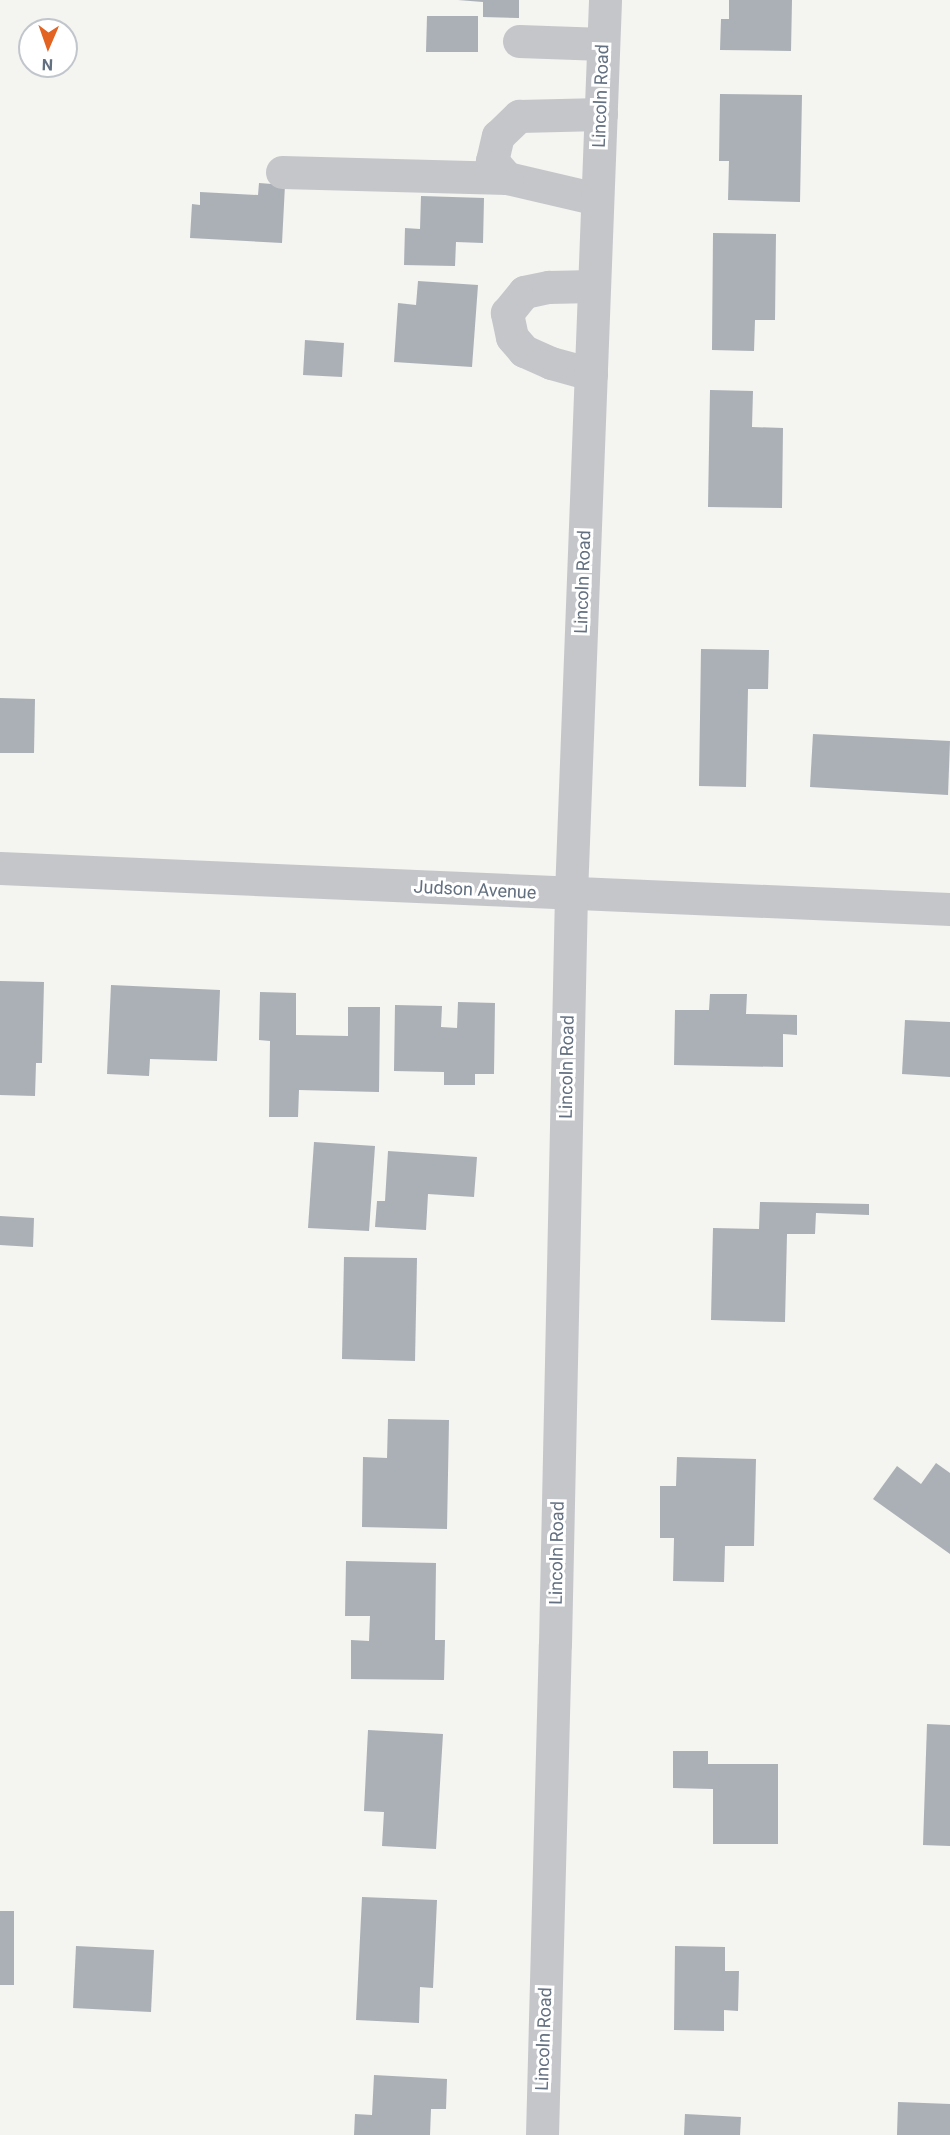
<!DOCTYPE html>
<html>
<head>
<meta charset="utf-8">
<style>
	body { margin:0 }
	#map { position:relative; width:950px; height:2135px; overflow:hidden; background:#f4f4f0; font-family:Roboto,sans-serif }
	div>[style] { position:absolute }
	.building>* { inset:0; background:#aab0b6 }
	.minor>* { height:33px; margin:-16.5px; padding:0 16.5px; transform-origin:16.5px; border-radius:16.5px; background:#c4c6ca }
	span { translate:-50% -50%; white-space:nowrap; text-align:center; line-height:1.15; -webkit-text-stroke:6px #fff; paint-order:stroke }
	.street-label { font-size:18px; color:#637081 }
	.north { position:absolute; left:18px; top:18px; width:60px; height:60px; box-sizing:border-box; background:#fff; border:2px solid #c1c6cd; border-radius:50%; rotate:182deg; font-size:16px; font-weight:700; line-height:24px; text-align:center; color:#637081 }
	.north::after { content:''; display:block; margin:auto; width:21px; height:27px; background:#e26322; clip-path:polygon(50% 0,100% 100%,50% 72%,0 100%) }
</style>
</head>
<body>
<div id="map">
	<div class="building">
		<i style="clip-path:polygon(458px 0,519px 0,519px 18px,483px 17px,483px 2px)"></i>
		<i style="clip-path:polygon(729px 0,792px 0,791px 51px,720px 50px,721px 19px,729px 19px)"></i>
		<i style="clip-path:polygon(427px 16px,478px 16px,478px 52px,426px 52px)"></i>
		<i style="clip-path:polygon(720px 94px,802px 95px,800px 202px,728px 200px,729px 161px,719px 161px)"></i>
		<i style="clip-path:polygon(259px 183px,285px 185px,282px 243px,190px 238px,192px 204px,200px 205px,200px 192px,258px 195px)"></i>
		<i style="clip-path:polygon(421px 196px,484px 198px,483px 243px,456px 242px,455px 266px,404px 265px,405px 228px,420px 229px)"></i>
		<i style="clip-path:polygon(713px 233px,776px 234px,775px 320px,755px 320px,754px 351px,712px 350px)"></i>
		<i style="clip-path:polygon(418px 281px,478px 285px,472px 367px,394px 362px,398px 303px,416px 305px)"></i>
		<i style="clip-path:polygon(305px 340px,344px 343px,342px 377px,303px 375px)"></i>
		<i style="clip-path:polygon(710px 390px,753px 391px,752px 427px,783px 428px,782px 508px,708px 507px)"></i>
		<i style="clip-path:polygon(701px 649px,769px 650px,768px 689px,748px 689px,746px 787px,699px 786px)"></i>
		<i style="clip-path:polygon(0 698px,35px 699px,34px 753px,0 753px)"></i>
		<i style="clip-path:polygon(813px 734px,950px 741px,948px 795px,810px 787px)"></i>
		<i style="clip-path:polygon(0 981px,44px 982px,42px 1063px,36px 1063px,35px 1096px,0 1095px)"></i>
		<i style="clip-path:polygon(111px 985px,220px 990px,217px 1061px,150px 1059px,149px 1076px,107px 1074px)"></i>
		<i style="clip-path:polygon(260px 992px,296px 993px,296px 1035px,348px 1036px,348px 1007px,380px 1007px,379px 1092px,299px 1090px,298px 1117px,269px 1117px,270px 1041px,259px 1040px)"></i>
		<i style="clip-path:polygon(710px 994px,747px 994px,746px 1014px,797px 1015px,797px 1035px,783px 1034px,783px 1067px,674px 1065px,675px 1010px,709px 1010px)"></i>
		<i style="clip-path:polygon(458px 1002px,495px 1003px,494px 1074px,475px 1074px,475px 1085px,444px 1085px,444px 1072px,394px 1071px,395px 1005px,442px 1006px,441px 1027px,457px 1028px)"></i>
		<i style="clip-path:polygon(905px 1020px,950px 1022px,950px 1077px,902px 1074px)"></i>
		<i style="clip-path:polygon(314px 1142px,375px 1146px,369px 1231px,308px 1228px)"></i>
		<i style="clip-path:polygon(388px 1151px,477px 1157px,474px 1197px,428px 1194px,426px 1230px,375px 1227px,377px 1201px,385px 1201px)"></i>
		<i style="clip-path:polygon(760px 1202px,869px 1204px,869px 1215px,816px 1213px,815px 1234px,787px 1234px,785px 1322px,711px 1320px,713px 1228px,759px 1229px)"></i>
		<i style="clip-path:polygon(0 1216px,34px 1218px,33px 1247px,0 1245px)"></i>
		<i style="clip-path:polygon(344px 1257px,417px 1258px,415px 1361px,342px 1359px)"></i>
		<i style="clip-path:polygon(388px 1419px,449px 1420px,447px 1529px,362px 1527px,363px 1457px,387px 1458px)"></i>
		<i style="clip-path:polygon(677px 1457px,756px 1459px,754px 1546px,725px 1546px,724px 1582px,673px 1581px,674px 1538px,660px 1538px,660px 1486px,676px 1486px)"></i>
		<i style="clip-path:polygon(936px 1463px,950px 1473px,950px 1554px,873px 1499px,897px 1466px,921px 1484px)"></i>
		<i style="clip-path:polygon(346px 1561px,436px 1563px,435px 1640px,445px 1640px,444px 1680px,351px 1679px,351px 1640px,369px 1641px,370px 1616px,345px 1616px)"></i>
		<i style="clip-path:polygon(927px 1724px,950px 1725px,950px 1846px,923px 1845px)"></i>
		<i style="clip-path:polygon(368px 1730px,443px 1734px,436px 1849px,382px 1846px,384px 1812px,364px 1811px)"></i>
		<i style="clip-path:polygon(673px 1751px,708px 1751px,708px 1764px,778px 1764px,778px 1844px,713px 1844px,713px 1789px,673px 1788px)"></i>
		<i style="clip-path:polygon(362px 1897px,437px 1900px,433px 1988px,420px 1987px,419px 2023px,356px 2020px)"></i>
		<i style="clip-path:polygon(0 1911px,14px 1911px,14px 1985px,0 1985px)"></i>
		<i style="clip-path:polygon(76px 1946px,154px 1950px,151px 2012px,73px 2008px)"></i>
		<i style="clip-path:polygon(675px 1946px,725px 1947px,725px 1971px,739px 1971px,738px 2011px,724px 2010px,724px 2031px,674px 2030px)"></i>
		<i style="clip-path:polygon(374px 2075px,447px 2079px,446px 2109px,431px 2109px,430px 2135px,354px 2135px,355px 2114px,372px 2115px)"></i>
		<i style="clip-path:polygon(898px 2102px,950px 2104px,950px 2135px,897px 2135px)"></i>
		<i style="clip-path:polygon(685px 2114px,741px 2117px,740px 2135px,684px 2135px)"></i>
	</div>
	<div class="minor">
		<i style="left:519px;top:41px;width:84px;rotate:2deg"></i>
		<i style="left:282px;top:172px;width:225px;rotate:1.5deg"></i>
		<i style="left:597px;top:199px;width:92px;rotate:-166.9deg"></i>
		<i style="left:507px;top:178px;width:23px;rotate:-131deg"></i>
		<i style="left:492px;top:161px;width:26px;rotate:-77deg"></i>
		<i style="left:498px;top:136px;width:29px;rotate:-44deg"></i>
		<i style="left:519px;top:116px;width:82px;rotate:-1.4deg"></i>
		<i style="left:591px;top:374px;width:41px;rotate:-164.6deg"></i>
		<i style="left:551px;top:363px;width:30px;rotate:-156deg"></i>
		<i style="left:524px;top:351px;width:18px;rotate:-131deg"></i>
		<i style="left:512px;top:337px;width:25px;rotate:-102deg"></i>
		<i style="left:507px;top:313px;width:27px;rotate:-51deg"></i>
		<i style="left:524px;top:292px;width:25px;rotate:-12deg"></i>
		<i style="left:548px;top:287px;width:46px;rotate:-1.2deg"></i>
		<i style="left:0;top:868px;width:951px;rotate:2.47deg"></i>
		<i style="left:542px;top:2135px;width:491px;rotate:-88.5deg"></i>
		<i style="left:555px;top:1644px;width:750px;rotate:-88.78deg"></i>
		<i style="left:571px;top:894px;width:895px;rotate:-87.82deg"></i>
	</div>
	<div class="street-label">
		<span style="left:601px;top:96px;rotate:-88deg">Lincoln Road</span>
		<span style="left:583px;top:582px;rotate:-88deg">Lincoln Road</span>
		<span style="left:475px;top:890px;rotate:3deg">Judson Avenue</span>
		<span style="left:567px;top:1067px;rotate:-89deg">Lincoln Road</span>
		<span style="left:557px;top:1553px;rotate:-89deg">Lincoln Road</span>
		<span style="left:544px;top:2039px;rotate:-88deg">Lincoln Road</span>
	</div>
	<div class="north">N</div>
</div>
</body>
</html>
